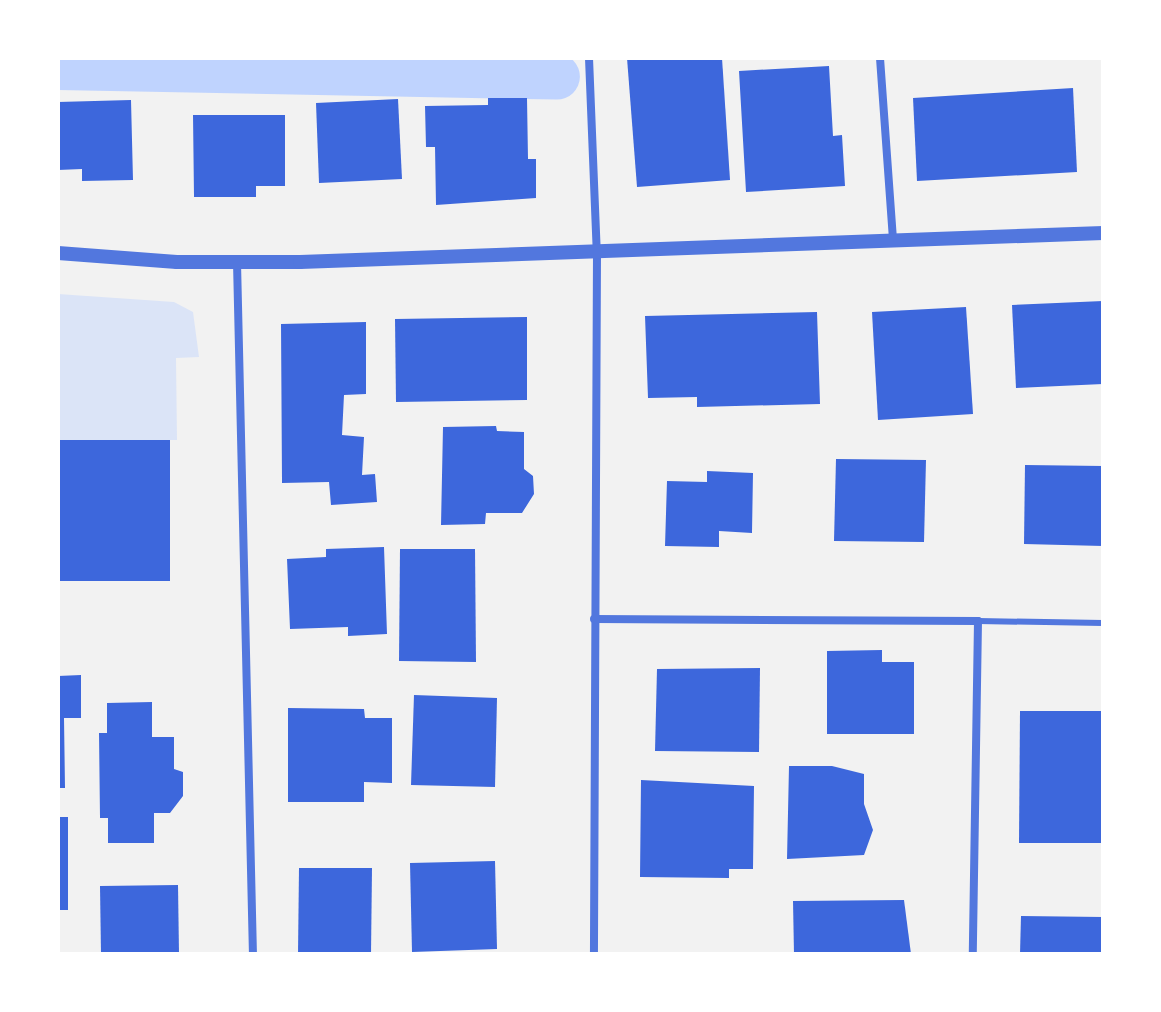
<!DOCTYPE html>
<html>
<head>
<meta charset="utf-8">
<style>
	body { margin:0 }
	#map { position:relative; width:1161px; height:1012px; overflow:hidden; background:#f2f2f2; font-family:"DM Sans",sans-serif }
	div>[style] { position:absolute }
	.green>* { inset:0; background:#dbe4f7 }
	.canal>* { height:46px; margin:-23px; padding:0 23px; transform-origin:23px; border-radius:23px; background:#bfd3fe }
	.building>* { inset:0; background:#3d67dc }
	.service>* { height:6px; margin:-3px; padding:0 3px; transform-origin:3px; border-radius:3px; background:#5277de }
	.minor>* { height:8px; margin:-4px; padding:0 4px; transform-origin:4px; border-radius:4px; background:#5277de }
	.tertiary>* { height:14px; margin:-7px; padding:0 7px; transform-origin:7px; border-radius:7px; background:#5277de }
	span { translate:-50% -50%; white-space:nowrap; text-align:center; line-height:1.15; -webkit-text-stroke:7px #fff; paint-order:stroke }
	.frame { position:absolute; inset:0; border:60px solid #fff; pointer-events:none }
</style>
</head>
<body>
<div id="map">
	<div class="green">
		<i style="clip-path:polygon(58px 294px,174px 302px,193px 312px,199px 357px,176px 358px,177px 440px,58px 440px)"></i>
	</div>
	<div class="canal">
		<i style="left:58px;top:67px;width:499px;rotate:1.1deg"></i>
	</div>
	<div class="building">
		<i style="clip-path:polygon(627px 58px,722px 58px,730px 180px,637px 187px)"></i>
		<i style="clip-path:polygon(829px 66px,833px 136px,842px 135px,845px 186px,746px 192px,739px 71px)"></i>
		<i style="clip-path:polygon(1073px 88px,1077px 172px,917px 181px,913px 98px)"></i>
		<i style="clip-path:polygon(488px 98px,527px 98px,528px 159px,536px 159px,536px 198px,436px 205px,435px 147px,426px 147px,425px 106px,488px 105px)"></i>
		<i style="clip-path:polygon(398px 99px,402px 179px,319px 183px,316px 103px)"></i>
		<i style="clip-path:polygon(131px 100px,133px 180px,82px 181px,82px 169px,58px 170px,58px 102px)"></i>
		<i style="clip-path:polygon(193px 115px,285px 115px,285px 186px,256px 186px,256px 197px,194px 197px)"></i>
		<i style="clip-path:polygon(1103px 301px,1103px 384px,1016px 388px,1012px 305px)"></i>
		<i style="clip-path:polygon(966px 307px,973px 414px,878px 420px,872px 312px)"></i>
		<i style="clip-path:polygon(817px 312px,820px 404px,697px 407px,697px 397px,648px 398px,645px 316px)"></i>
		<i style="clip-path:polygon(527px 317px,527px 400px,396px 402px,395px 319px)"></i>
		<i style="clip-path:polygon(366px 322px,366px 394px,344px 395px,342px 435px,364px 437px,362px 475px,375px 474px,377px 502px,331px 505px,329px 482px,282px 483px,281px 324px)"></i>
		<i style="clip-path:polygon(496px 426px,497px 431px,524px 432px,524px 469px,533px 476px,534px 494px,522px 513px,486px 513px,485px 524px,441px 525px,443px 427px)"></i>
		<i style="clip-path:polygon(58px 440px,170px 440px,170px 581px,58px 581px)"></i>
		<i style="clip-path:polygon(836px 459px,926px 460px,924px 542px,834px 541px)"></i>
		<i style="clip-path:polygon(1025px 465px,1103px 466px,1103px 546px,1024px 544px)"></i>
		<i style="clip-path:polygon(707px 471px,753px 473px,752px 533px,719px 531px,719px 547px,665px 546px,667px 481px,707px 482px)"></i>
		<i style="clip-path:polygon(384px 547px,387px 634px,348px 636px,348px 627px,290px 629px,287px 559px,326px 557px,326px 549px)"></i>
		<i style="clip-path:polygon(400px 549px,475px 549px,476px 662px,399px 661px)"></i>
		<i style="clip-path:polygon(882px 650px,882px 662px,914px 662px,914px 734px,827px 734px,827px 651px)"></i>
		<i style="clip-path:polygon(760px 668px,759px 752px,655px 751px,657px 669px)"></i>
		<i style="clip-path:polygon(81px 675px,81px 718px,64px 718px,65px 788px,58px 788px,58px 676px)"></i>
		<i style="clip-path:polygon(414px 695px,497px 698px,495px 787px,411px 785px)"></i>
		<i style="clip-path:polygon(152px 702px,152px 737px,174px 737px,174px 769px,183px 772px,183px 796px,170px 813px,154px 813px,154px 843px,108px 843px,108px 818px,100px 818px,99px 733px,107px 733px,107px 703px)"></i>
		<i style="clip-path:polygon(288px 708px,364px 709px,365px 718px,392px 718px,392px 783px,364px 782px,364px 802px,288px 802px)"></i>
		<i style="clip-path:polygon(1020px 711px,1103px 711px,1102px 843px,1019px 843px)"></i>
		<i style="clip-path:polygon(789px 766px,832px 766px,864px 774px,864px 804px,873px 830px,864px 855px,787px 859px)"></i>
		<i style="clip-path:polygon(641px 780px,754px 786px,753px 869px,729px 869px,729px 878px,640px 877px)"></i>
		<i style="clip-path:polygon(58px 817px,68px 817px,68px 910px,58px 910px)"></i>
		<i style="clip-path:polygon(495px 861px,497px 949px,412px 952px,410px 863px)"></i>
		<i style="clip-path:polygon(299px 868px,372px 868px,371px 954px,298px 954px)"></i>
		<i style="clip-path:polygon(178px 885px,179px 954px,101px 954px,100px 886px)"></i>
		<i style="clip-path:polygon(904px 900px,911px 954px,794px 954px,793px 901px)"></i>
		<i style="clip-path:polygon(1021px 916px,1103px 917px,1103px 954px,1020px 954px)"></i>
	</div>
	<div class="service">
		<i style="left:978px;top:621px;width:125px;rotate:0.9deg"></i>
	</div>
	<div class="minor">
		<i style="left:589px;top:58px;width:196px;rotate:87.7deg"></i>
		<i style="left:597px;top:254px;width:700px;rotate:90.25deg"></i>
		<i style="left:880px;top:58px;width:182px;rotate:85.9deg"></i>
		<i style="left:237px;top:262px;width:692px;rotate:88.68deg"></i>
		<i style="left:594px;top:619px;width:384px;rotate:0.3deg"></i>
		<i style="left:978px;top:621px;width:333px;rotate:90.9deg"></i>
	</div>
	<div class="tertiary">
		<i style="left:58px;top:253px;width:119px;rotate:4.3deg"></i>
		<i style="left:177px;top:262px;width:123px"></i>
		<i style="left:300px;top:262px;width:804px;rotate:-2.07deg"></i>
	</div>
	<div class="frame"></div>
</div>
</body>
</html>
